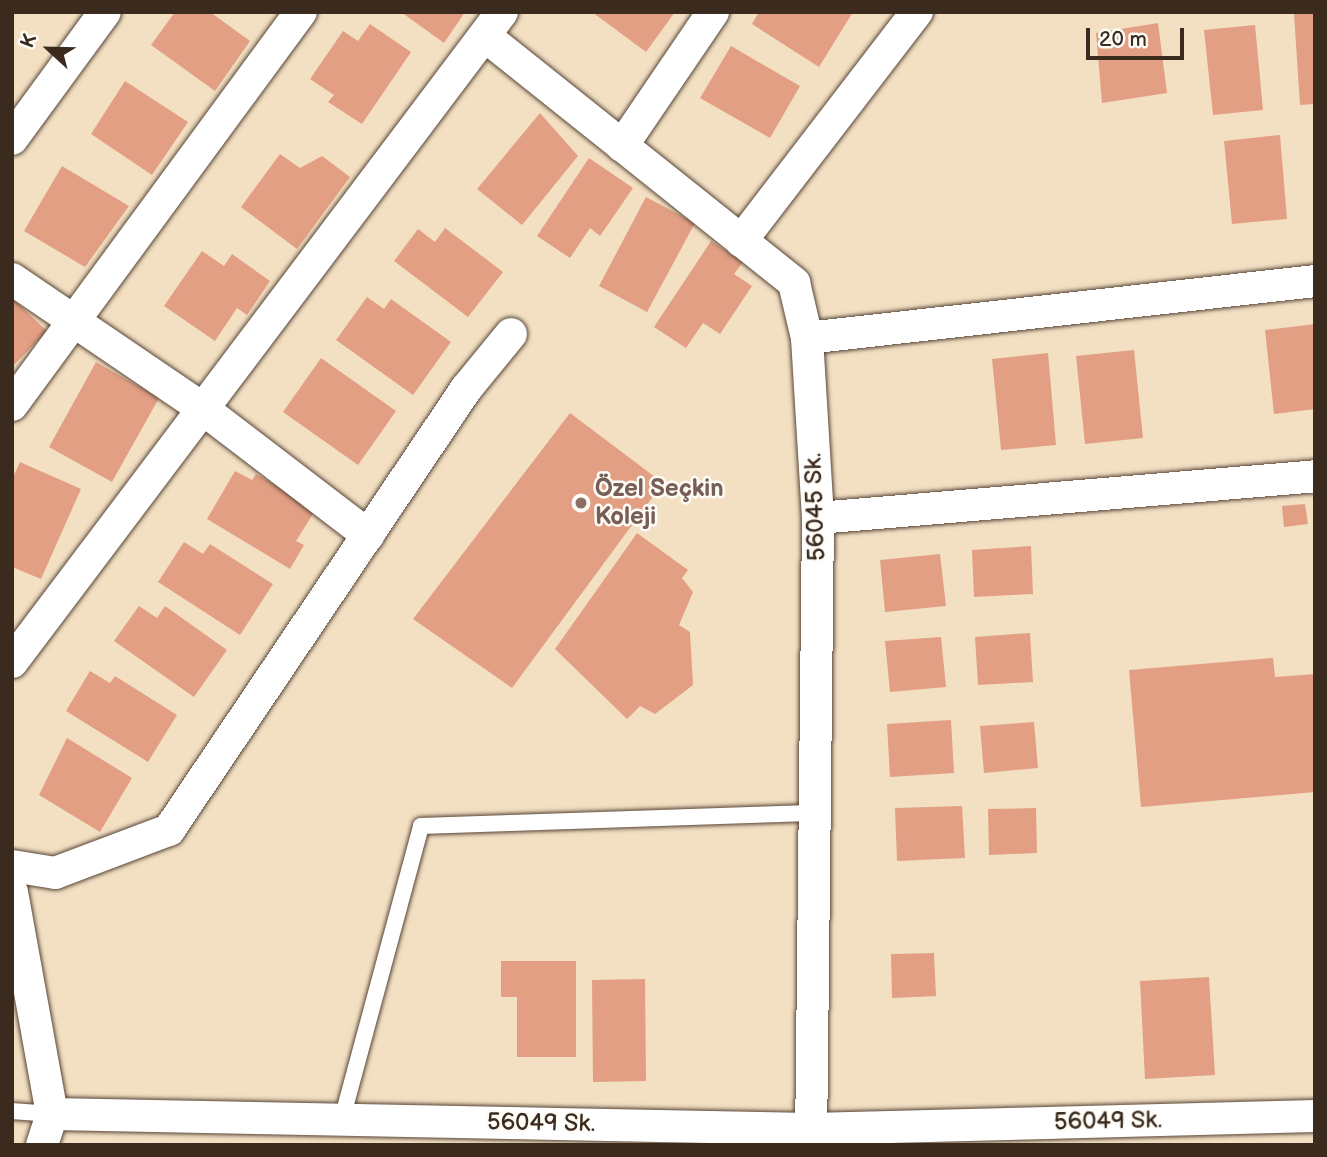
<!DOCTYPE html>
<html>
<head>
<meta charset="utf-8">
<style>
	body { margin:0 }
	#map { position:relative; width:1327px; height:1157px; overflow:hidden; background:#f3e0c3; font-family:"Balsamiq Sans",sans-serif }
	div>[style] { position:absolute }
	.building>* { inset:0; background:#e29f84 }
	.roads { filter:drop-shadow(0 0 2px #574537) drop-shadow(0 0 2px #574537) }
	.service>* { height:16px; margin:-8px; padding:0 8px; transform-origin:8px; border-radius:8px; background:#fff }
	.minor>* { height:32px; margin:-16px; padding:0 16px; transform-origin:16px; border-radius:16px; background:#fff }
	.dots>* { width:19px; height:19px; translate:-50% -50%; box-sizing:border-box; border:4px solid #fdfcf7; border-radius:50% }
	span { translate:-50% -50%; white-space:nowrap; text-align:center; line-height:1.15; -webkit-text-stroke:5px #fdfcf7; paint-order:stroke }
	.education-label { font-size:24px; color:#785e54; font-weight:700 }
	.left { translate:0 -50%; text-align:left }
	.street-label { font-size:24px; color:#3b2a1e }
	.frame { position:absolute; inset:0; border:14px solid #3b2a1e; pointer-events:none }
	.north { position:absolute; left:14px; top:14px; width:70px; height:70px; -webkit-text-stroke:5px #fdfcf7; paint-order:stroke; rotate:292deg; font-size:19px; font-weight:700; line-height:28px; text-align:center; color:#3b2a1e }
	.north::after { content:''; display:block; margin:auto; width:24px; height:32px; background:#3b2a1e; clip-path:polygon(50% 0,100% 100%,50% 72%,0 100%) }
	.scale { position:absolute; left:1086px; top:28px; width:98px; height:32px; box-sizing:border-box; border:4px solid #3b2a1e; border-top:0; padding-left:9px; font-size:21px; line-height:24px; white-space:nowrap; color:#3b2a1e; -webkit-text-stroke:5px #fdfcf7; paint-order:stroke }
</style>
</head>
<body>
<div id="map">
	<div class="building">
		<i style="clip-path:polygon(175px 12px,210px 12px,250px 41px,215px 91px,151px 45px)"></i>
		<i style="clip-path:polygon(401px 12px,465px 12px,444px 43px)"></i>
		<i style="clip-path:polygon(592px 12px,675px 12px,646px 52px)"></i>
		<i style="clip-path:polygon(759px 12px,853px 12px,819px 67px,752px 24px)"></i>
		<i style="clip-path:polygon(1315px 12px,1315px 104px,1300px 105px,1294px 14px)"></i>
		<i style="clip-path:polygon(1158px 23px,1167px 93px,1102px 103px,1096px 33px)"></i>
		<i style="clip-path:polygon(370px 24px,411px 52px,362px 124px,328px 102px,334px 95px,310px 79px,343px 31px,358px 41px)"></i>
		<i style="clip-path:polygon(1255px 25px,1263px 110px,1213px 115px,1204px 30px)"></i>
		<i style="clip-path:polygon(731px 46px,800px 86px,770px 138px,700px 98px)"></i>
		<i style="clip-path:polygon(125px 81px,188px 122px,152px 175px,91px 134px)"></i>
		<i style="clip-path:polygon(540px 113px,578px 156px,522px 225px,477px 189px)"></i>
		<i style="clip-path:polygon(1280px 135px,1287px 219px,1232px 224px,1224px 141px)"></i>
		<i style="clip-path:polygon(280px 154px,300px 168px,322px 156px,350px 177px,297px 249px,241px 207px)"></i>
		<i style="clip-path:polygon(589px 158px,633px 188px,600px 236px,590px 228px,570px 258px,537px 236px)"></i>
		<i style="clip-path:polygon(62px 166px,129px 206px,85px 267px,24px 231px)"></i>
		<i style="clip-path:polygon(646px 197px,695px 223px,647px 312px,599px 286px)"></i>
		<i style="clip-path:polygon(445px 228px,503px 272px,468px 317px,394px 261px,418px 229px,435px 242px)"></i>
		<i style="clip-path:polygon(711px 241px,743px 262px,734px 274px,752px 286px,720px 334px,703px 323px,686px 348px,654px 327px)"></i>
		<i style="clip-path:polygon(202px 251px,224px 266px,232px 254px,270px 281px,247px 315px,237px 308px,215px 341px,164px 306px)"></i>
		<i style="clip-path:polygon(367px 297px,384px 309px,391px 299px,451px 342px,413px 395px,336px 340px)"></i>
		<i style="clip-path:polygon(12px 298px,47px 331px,12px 367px)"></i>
		<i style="clip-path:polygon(1315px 324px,1315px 409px,1274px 414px,1265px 330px)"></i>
		<i style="clip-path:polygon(1134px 350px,1143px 438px,1085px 444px,1076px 356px)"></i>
		<i style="clip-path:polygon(1048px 353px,1056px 445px,1001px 450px,992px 359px)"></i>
		<i style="clip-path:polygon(321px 358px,396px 411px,358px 465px,283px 412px)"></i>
		<i style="clip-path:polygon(96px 362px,159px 398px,112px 482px,49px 447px)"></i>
		<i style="clip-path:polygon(570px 413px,663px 483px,512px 688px,413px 619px)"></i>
		<i style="clip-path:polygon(20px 462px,81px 489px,41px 579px,12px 567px,12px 479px)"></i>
		<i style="clip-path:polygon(235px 471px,252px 480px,256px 474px,316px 509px,296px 541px,304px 545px,290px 569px,207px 519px)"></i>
		<i style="clip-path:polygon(1305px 504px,1308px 524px,1284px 527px,1282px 506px)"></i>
		<i style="clip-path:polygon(637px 533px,688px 570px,682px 578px,693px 592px,679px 625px,690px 632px,693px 685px,655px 714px,640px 706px,627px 719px,555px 649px)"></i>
		<i style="clip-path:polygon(184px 542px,203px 554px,210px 544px,273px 584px,240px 635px,158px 582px)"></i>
		<i style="clip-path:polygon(1031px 546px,1033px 594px,974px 597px,972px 550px)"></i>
		<i style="clip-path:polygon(940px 554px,946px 606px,885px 612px,880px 560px)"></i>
		<i style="clip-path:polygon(139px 606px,157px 618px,165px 606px,227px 650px,194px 697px,114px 641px)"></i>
		<i style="clip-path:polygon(1030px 633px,1033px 682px,978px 685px,975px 637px)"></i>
		<i style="clip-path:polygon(941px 637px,946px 687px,890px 692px,885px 641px)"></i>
		<i style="clip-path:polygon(1273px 658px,1275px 677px,1315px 674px,1315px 792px,1141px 807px,1129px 670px)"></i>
		<i style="clip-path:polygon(90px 671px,110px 683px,115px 676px,177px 715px,148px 762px,66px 711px)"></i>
		<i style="clip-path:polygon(951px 720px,954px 773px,890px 777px,887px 724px)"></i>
		<i style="clip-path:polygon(1034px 722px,1038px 768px,984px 773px,980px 726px)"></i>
		<i style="clip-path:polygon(67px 738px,132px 778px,100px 832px,39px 795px)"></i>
		<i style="clip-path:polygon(962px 806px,965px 858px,897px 861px,895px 808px)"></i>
		<i style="clip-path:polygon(1036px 808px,1037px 853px,989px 855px,988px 809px)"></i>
		<i style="clip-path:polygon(934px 953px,936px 996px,892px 998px,891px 954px)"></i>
		<i style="clip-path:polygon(501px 961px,576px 961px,576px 1057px,517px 1057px,517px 997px,501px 997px)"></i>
		<i style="clip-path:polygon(1209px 977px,1215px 1075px,1145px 1079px,1140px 981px)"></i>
		<i style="clip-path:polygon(645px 979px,646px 1081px,593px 1082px,592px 980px)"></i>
	</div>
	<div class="roads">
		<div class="service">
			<i style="left:12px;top:1111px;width:40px;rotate:4.3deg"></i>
			<i style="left:342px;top:1119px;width:303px;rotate:-74.9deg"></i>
			<i style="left:421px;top:826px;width:396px;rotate:-1.9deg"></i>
		</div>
		<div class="minor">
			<i style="left:485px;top:36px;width:396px;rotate:38.6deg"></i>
			<i style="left:794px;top:283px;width:57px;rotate:76.7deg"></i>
			<i style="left:807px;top:338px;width:180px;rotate:86.5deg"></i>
			<i style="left:818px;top:518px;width:627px;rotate:90.64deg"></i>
			<i style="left:12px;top:139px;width:157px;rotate:-53.8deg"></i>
			<i style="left:622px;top:146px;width:162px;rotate:-55.8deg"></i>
			<i style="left:741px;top:241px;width:289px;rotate:-52.5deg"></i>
			<i style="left:12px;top:279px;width:231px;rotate:34.2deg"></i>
			<i style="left:203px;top:409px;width:208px;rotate:37.4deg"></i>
			<i style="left:807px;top:338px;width:511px;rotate:-6.4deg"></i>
			<i style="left:12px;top:405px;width:488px;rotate:-53.7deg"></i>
			<i style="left:818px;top:518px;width:499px;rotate:-4.8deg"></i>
			<i style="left:12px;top:662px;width:814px;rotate:-52.99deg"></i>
			<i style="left:12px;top:866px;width:44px;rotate:9.2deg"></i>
			<i style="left:55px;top:873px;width:122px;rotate:-20.7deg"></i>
			<i style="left:169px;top:830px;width:532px;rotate:-56.04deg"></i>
			<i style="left:466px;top:389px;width:71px;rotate:-50.7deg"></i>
			<i style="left:12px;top:892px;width:226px;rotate:79.8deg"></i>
			<i style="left:42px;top:1145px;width:33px;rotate:-72deg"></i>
			<i style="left:52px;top:1114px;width:759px;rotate:1.13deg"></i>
			<i style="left:811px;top:1129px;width:504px;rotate:-1.48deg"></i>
		</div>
	</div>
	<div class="dots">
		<i style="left:581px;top:503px;background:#8d6e63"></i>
	</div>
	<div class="education-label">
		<span class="left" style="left:595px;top:503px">Özel Seçkin<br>Koleji</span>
	</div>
	<div class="street-label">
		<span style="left:815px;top:507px;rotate:-92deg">56045 Sk.</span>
		<span style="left:1108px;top:1121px;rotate:-1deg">56049 Sk.</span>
		<span style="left:541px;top:1123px;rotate:1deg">56049 Sk.</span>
	</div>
	<div class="frame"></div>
	<div class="north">K</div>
	<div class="scale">20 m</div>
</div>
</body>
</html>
